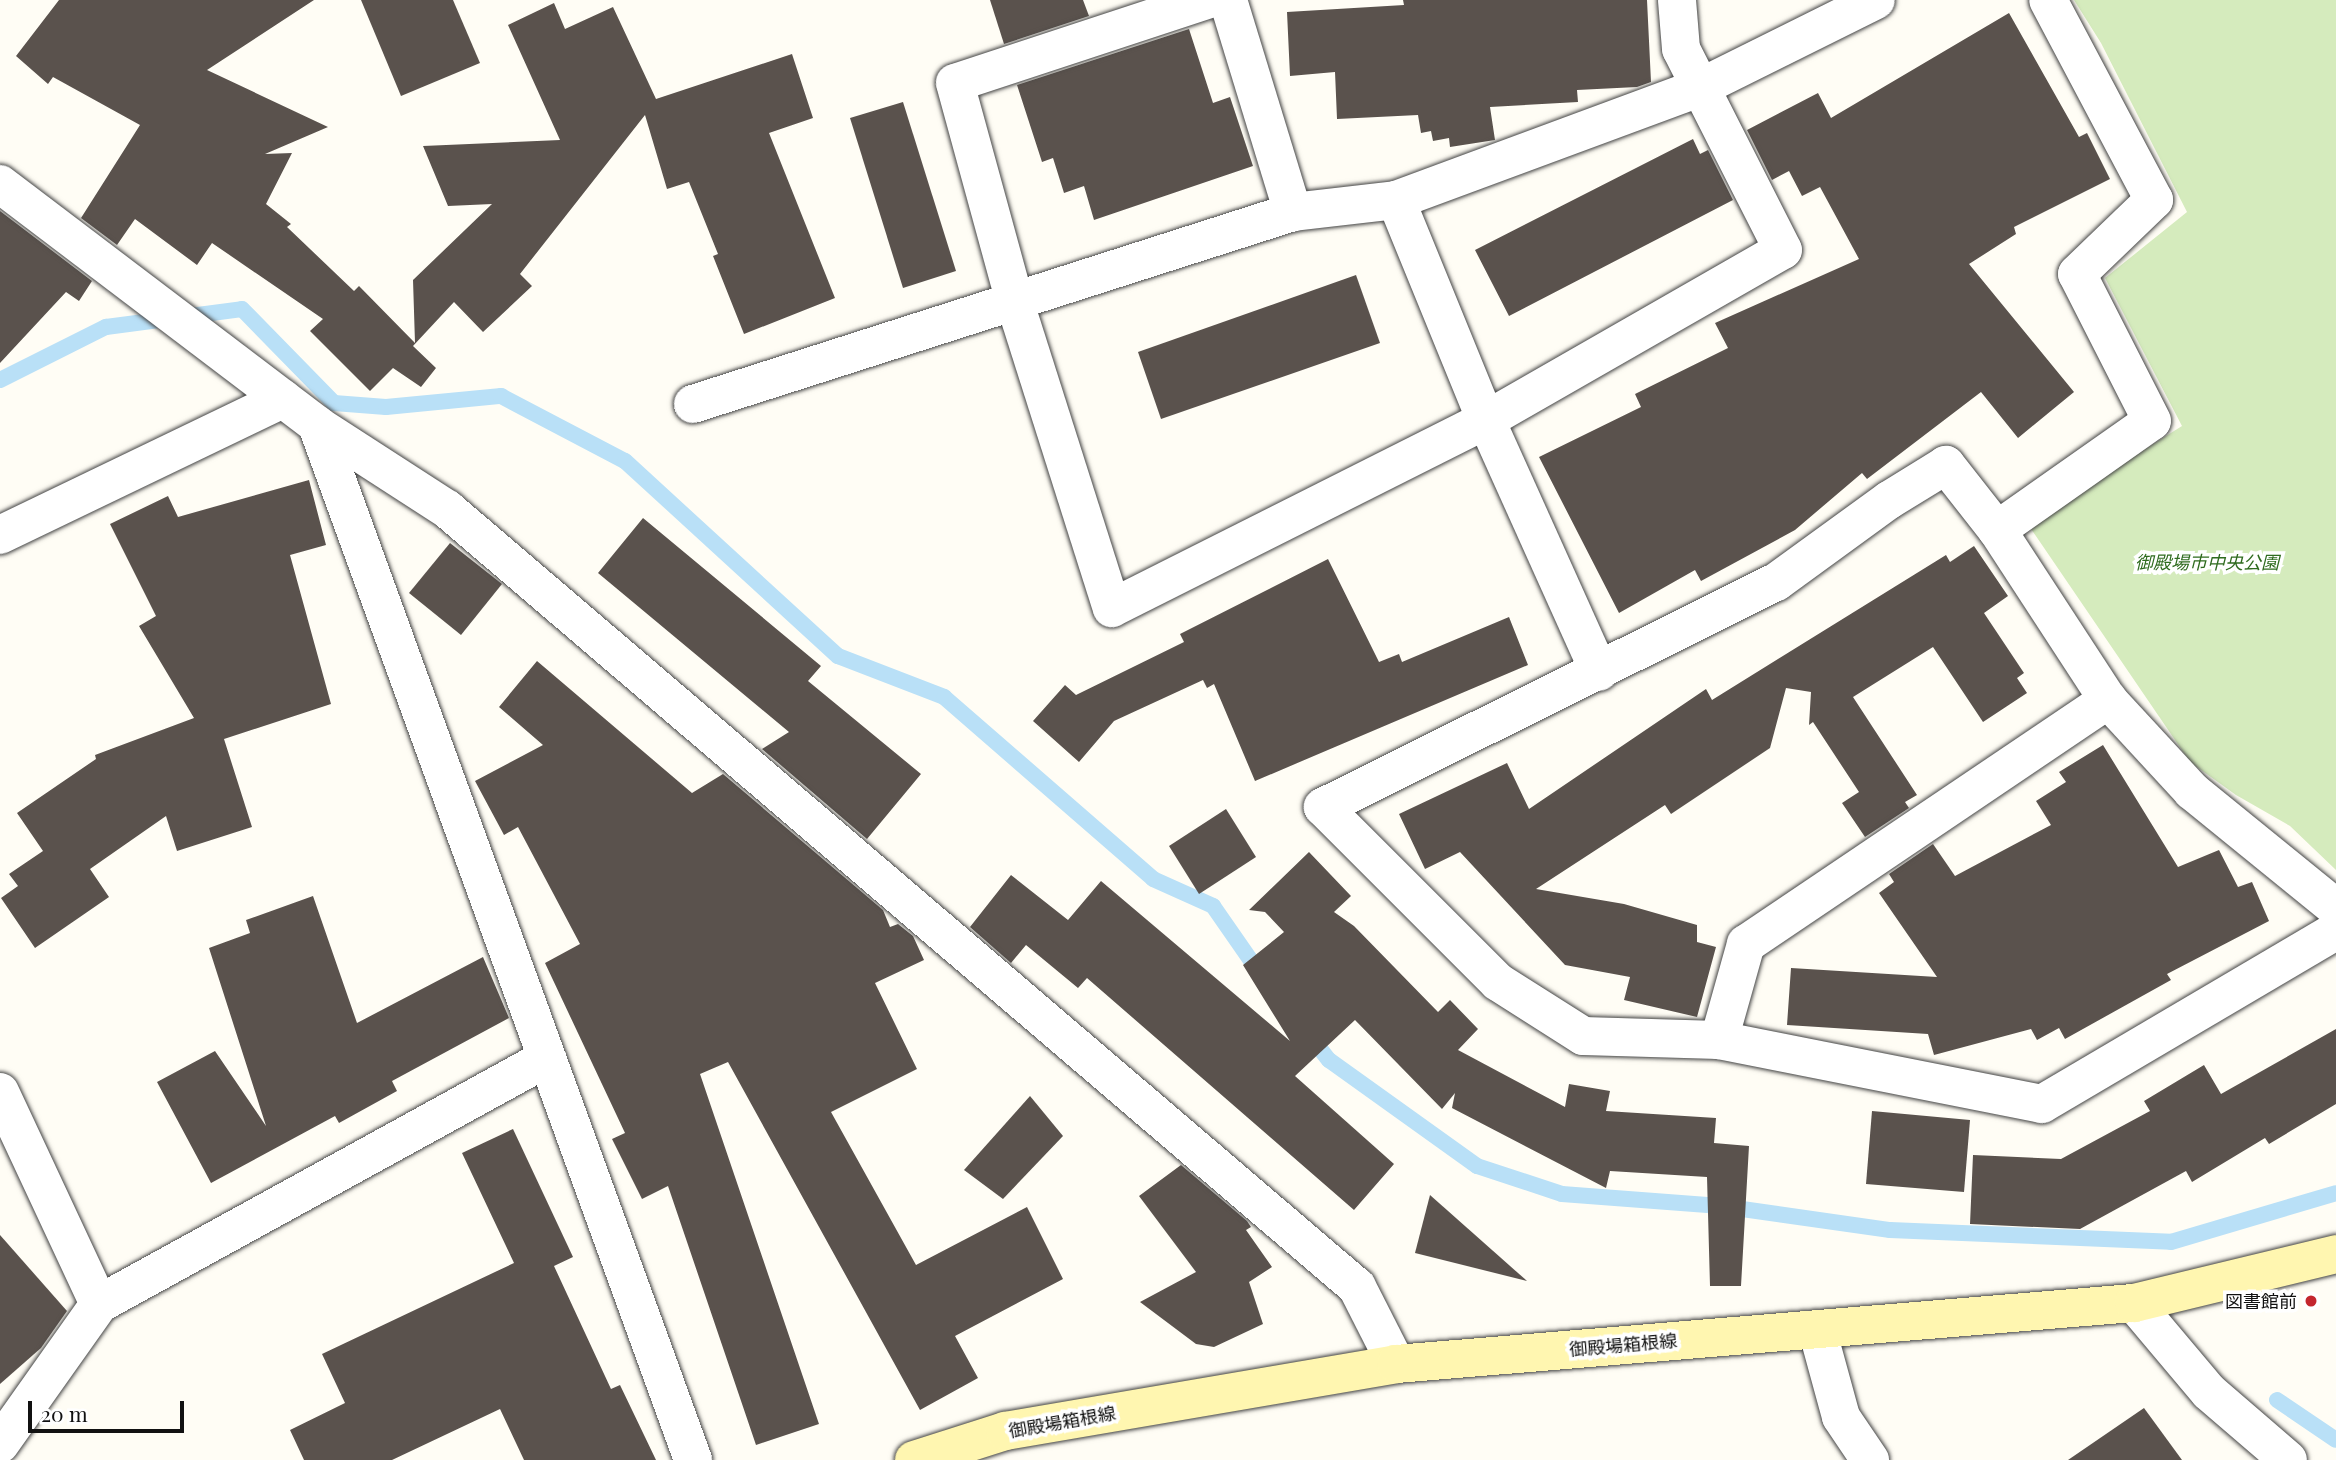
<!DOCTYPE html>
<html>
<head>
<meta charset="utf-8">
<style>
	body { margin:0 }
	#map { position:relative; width:2336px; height:1460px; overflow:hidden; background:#fffdf5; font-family:"Playfair Display","Noto Sans JP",serif }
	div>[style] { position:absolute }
	.green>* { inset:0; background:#d5ebbd }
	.stream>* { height:16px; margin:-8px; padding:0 8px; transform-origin:8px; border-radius:8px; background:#b9e0f7 }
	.building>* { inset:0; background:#5a524d }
	.roads { filter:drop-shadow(0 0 2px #444) drop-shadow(0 0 2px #444) }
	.minor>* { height:38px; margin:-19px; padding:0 19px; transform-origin:19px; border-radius:19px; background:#fff }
	.secondary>* { height:38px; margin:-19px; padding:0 19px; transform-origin:19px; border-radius:19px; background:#fff6b0 }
	.dots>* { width:19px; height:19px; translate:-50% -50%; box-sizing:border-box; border:4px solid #fff; border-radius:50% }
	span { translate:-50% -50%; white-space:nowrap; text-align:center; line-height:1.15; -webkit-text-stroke:7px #fff; paint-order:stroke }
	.park-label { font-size:18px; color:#2f6b1f; font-style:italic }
	.poi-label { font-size:18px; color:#111 }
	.right { translate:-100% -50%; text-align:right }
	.street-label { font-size:18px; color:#111 }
	.scale { position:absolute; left:28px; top:1401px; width:156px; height:32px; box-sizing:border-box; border:4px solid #111; border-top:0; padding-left:9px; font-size:21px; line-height:24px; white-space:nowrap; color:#111; -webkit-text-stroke:5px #fff; paint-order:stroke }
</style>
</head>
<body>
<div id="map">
	<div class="green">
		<i style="clip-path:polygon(2074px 0,2336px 0,2336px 870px,2290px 826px,2236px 795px,2190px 762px,2027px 523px,2182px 426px,2105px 278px,2187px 212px,2101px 43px)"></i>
	</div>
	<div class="stream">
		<i style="left:0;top:380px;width:119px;rotate:-26.6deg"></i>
		<i style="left:106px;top:327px;width:137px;rotate:-7.5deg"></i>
		<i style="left:242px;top:309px;width:132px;rotate:45.6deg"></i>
		<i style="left:334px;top:403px;width:52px;rotate:4.4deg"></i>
		<i style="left:386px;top:407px;width:116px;rotate:-5.5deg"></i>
		<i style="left:501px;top:396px;width:140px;rotate:27.7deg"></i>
		<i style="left:625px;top:461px;width:289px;rotate:42.5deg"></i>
		<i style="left:838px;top:656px;width:114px;rotate:21.1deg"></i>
		<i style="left:944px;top:697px;width:277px;rotate:41deg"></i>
		<i style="left:1153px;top:879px;width:66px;rotate:24.2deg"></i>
		<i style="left:1213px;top:906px;width:84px;rotate:55.2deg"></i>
		<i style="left:1310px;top:1036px;width:31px;rotate:52deg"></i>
		<i style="left:1329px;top:1060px;width:182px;rotate:35.6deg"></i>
		<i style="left:1477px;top:1166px;width:89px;rotate:18.2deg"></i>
		<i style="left:1562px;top:1194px;width:159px;rotate:4.3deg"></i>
		<i style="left:1721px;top:1206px;width:171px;rotate:8.1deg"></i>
		<i style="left:1890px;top:1230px;width:281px;rotate:2.4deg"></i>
		<i style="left:2171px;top:1242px;width:172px;rotate:-16.5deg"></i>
		<i style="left:2277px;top:1400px;width:71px;rotate:34.1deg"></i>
	</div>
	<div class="building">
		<i style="clip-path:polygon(59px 0,314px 0,207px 70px,328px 127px,265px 154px,292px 153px,266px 204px,291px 224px,287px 227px,354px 291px,359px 286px,415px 343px,413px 280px,492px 204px,448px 206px,423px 146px,560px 140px,508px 25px,554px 3px,565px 29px,613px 7px,656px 99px,792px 54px,813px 118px,769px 133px,835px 298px,744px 334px,713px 256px,718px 254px,689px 182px,667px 189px,645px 115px,520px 274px,532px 286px,483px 332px,454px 302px,413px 346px,436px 368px,421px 387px,393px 368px,370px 391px,310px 331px,323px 319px,212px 243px,197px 265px,135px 219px,117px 245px,81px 218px,140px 125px,53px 77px,48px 84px,16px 56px)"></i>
		<i style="clip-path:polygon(361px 0,453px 0,480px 63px,401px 96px)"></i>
		<i style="clip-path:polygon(990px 0,1083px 0,1089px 16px,1004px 44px)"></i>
		<i style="clip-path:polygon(1403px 0,1647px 0,1651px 82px,1637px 87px,1577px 90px,1578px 102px,1490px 107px,1495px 140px,1450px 147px,1449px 138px,1433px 141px,1431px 131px,1421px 133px,1418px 115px,1337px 119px,1335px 72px,1290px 76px,1287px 12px,1404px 5px)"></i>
		<i style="clip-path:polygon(2009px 13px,2079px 137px,2087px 133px,2110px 179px,2014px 227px,2016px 234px,1969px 264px,2074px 392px,2018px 438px,1981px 392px,1867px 479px,1862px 473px,1795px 530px,1701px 581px,1695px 570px,1619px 613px,1539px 457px,1641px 407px,1635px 394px,1728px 348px,1715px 323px,1859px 259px,1820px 187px,1802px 196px,1789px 171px,1772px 180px,1747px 130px,1818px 93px,1831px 118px)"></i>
		<i style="clip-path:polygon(1189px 29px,1213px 103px,1230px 97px,1253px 166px,1094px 220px,1084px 186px,1064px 193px,1053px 158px,1042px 162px,1017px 85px)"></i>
		<i style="clip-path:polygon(903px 102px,956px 271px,903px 288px,850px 118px)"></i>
		<i style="clip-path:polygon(1693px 139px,1700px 154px,1708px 150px,1733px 200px,1509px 316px,1475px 250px)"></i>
		<i style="clip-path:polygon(0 211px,92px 281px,79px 301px,66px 292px,0 363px)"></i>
		<i style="clip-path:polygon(1356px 275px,1380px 343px,1161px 419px,1138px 352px)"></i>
		<i style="clip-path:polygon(309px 480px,326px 545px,290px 555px,331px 704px,224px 739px,252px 827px,177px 851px,166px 816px,90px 869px,109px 897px,35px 948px,1px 898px,18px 886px,9px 874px,43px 851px,17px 813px,96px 759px,95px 755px,194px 718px,139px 626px,156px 616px,110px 524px,168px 496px,178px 517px)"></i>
		<i style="clip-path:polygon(643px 518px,821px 666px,808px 681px,921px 774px,867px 839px,762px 749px,789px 732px,598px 573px)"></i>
		<i style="clip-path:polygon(450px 543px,502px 584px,461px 635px,409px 593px)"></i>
		<i style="clip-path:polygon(1974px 546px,2008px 596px,1984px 613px,2024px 673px,2017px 678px,2027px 693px,1983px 722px,1933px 647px,1853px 697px,1917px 795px,1905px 802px,1909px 808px,1865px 837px,1842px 803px,1859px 792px,1813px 722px,1809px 725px,1811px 692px,1786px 688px,1770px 748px,1671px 814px,1665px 805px,1536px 889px,1624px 904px,1697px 925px,1697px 942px,1716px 947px,1697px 1017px,1624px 1000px,1630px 977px,1565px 965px,1460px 852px,1425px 869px,1399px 814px,1507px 763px,1529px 809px,1706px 689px,1712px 700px,1946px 555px,1950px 562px)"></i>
		<i style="clip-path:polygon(1328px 559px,1379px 662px,1399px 654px,1402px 662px,1509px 617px,1528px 665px,1255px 781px,1214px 684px,1207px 688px,1203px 680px,1114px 721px,1079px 762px,1033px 721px,1065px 685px,1076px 695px,1184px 642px,1180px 634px)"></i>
		<i style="clip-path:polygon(537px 661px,692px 793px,723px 774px,883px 910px,890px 927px,898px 924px,913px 936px,924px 960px,875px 983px,917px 1069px,831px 1112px,916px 1265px,1027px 1207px,1063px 1279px,955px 1336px,978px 1378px,920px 1410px,728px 1062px,700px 1074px,819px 1424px,756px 1445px,668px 1186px,642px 1199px,612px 1139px,625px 1133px,545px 963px,580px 944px,518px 827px,504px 835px,475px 781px,543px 745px,499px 707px)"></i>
		<i style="clip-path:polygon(2103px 745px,2178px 867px,2219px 850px,2238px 887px,2252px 882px,2269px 921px,2167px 974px,2171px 980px,2065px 1039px,2059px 1028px,2037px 1040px,2031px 1029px,1934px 1055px,1928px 1034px,1787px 1025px,1791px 968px,1937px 977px,1879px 893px,1894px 882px,1889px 874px,1933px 844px,1955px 876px,2051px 825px,2036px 801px,2066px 782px,2059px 772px)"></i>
		<i style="clip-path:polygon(1226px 809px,1256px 857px,1199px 894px,1169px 846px)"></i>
		<i style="clip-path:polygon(1309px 852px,1351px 896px,1334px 912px,1354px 926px,1438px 1012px,1450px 1000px,1478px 1029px,1458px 1050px,1565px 1107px,1569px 1084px,1610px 1091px,1606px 1111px,1716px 1118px,1714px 1143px,1749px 1146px,1741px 1286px,1710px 1286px,1707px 1177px,1610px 1171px,1606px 1188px,1452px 1108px,1455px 1093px,1442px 1109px,1355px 1020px,1295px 1076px,1394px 1164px,1354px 1210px,1087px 978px,1078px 988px,1026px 945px,1011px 963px,970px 927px,1011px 875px,1068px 920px,1101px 881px,1290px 1041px,1243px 965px,1284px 932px,1265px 912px,1249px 910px)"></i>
		<i style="clip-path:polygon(313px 896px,357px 1023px,483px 957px,509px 1018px,392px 1081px,397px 1091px,339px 1123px,335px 1116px,211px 1183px,157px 1082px,215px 1051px,266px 1126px,209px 948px,250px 933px,246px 920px)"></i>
		<i style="clip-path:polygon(2336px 1029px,2336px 1104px,2269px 1144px,2265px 1138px,2192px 1182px,2186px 1171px,2080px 1229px,1970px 1224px,1973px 1155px,2061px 1159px,2150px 1111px,2144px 1101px,2204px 1065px,2221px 1094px)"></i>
		<i style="clip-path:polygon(1030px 1096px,1063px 1136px,1003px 1199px,964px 1170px)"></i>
		<i style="clip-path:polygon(1872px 1111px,1970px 1120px,1964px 1192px,1866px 1184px)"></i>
		<i style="clip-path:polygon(513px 1129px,573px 1257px,554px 1266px,611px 1389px,620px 1385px,656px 1460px,524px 1460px,500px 1409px,392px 1460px,304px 1460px,290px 1430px,345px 1403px,322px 1354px,514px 1263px,462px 1153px)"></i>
		<i style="clip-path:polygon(1181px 1165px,1247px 1221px,1251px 1227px,1246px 1230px,1272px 1267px,1249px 1282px,1263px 1324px,1214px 1347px,1196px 1344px,1140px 1302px,1196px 1272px,1139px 1196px)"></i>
		<i style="clip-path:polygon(1430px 1195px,1527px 1281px,1415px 1253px)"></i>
		<i style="clip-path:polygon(0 1235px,67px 1311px,41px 1348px,0 1384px)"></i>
		<i style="clip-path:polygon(2144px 1408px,2182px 1460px,2068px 1460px)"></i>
	</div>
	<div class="roads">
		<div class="minor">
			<i style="left:1207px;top:0;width:265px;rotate:161.8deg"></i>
			<i style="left:955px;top:83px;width:228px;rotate:74.7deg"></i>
			<i style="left:1015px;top:303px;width:320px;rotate:72.4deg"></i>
			<i style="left:1112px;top:608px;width:419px;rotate:-26.7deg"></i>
			<i style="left:1486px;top:420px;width:342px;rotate:-29.8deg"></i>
			<i style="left:1783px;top:250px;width:225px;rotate:-116.9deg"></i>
			<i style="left:1681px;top:49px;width:49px;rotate:-94.7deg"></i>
			<i style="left:1228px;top:0;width:222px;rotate:73deg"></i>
			<i style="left:0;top:184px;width:398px;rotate:37.2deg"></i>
			<i style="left:317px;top:425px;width:155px;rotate:32.9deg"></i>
			<i style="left:447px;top:509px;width:1197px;rotate:40.53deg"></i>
			<i style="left:1357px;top:1287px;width:86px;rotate:63.1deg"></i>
			<i style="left:1396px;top:200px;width:238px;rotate:67.8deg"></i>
			<i style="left:1486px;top:420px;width:276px;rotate:65.8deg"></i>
			<i style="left:693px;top:404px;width:630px;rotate:-17.74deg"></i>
			<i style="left:1293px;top:212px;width:104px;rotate:-6.6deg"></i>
			<i style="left:1396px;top:200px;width:325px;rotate:-20.3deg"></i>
			<i style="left:1701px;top:87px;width:195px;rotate:-26.4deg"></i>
			<i style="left:317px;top:425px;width:1101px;rotate:70.03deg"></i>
			<i style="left:1997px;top:530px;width:189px;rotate:-35.1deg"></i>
			<i style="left:2152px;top:421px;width:165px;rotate:-117deg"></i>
			<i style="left:2077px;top:274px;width:107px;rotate:-43.9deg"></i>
			<i style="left:2154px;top:200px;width:226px;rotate:-117.9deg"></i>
			<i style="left:0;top:535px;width:314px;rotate:-25.7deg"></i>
			<i style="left:2336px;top:908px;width:186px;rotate:-140.9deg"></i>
			<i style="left:2192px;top:791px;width:124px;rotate:-132.7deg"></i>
			<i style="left:2108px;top:700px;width:203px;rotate:-123.1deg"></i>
			<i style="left:1997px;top:530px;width:83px;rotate:-128.1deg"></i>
			<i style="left:1946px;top:465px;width:67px;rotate:148.4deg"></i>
			<i style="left:1889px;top:500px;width:140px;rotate:144deg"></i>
			<i style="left:1776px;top:582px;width:506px;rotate:153.59deg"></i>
			<i style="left:1323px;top:807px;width:247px;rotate:45deg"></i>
			<i style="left:1498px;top:982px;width:101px;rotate:32.4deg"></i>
			<i style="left:1583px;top:1036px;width:136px;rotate:1.7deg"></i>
			<i style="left:1719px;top:1040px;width:329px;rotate:11.2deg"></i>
			<i style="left:2042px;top:1104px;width:341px;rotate:-30.5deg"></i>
			<i style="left:1719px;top:1040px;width:100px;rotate:-74.3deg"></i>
			<i style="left:1746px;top:944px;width:437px;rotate:-34deg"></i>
			<i style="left:0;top:1092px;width:234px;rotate:65deg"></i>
			<i style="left:2134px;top:1303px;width:116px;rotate:49.9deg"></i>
			<i style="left:2209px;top:1392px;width:104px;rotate:40.7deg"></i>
			<i style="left:1817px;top:1329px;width:91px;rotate:74.7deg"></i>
			<i style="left:1841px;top:1417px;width:52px;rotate:56deg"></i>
			<i style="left:0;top:1444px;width:171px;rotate:-54.7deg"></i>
			<i style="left:99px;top:1304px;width:511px;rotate:-28.77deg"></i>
		</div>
		<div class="secondary">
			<i style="left:914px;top:1460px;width:96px;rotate:-17.7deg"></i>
			<i style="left:1005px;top:1431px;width:397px;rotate:-9.7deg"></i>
			<i style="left:1396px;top:1364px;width:741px;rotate:-4.73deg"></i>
			<i style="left:2134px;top:1303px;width:208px;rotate:-13.6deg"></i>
		</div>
	</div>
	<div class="dots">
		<i style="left:2311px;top:1301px;background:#c4262e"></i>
	</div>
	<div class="park-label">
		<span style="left:2207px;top:562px">御殿場市中央公園</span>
	</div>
	<div class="poi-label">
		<span class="right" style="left:2297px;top:1301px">図書館前</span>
	</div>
	<div class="street-label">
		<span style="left:1623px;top:1345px;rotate:-5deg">御殿場箱根線</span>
		<span style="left:1062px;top:1422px;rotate:-10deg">御殿場箱根線</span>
	</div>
	<div class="scale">20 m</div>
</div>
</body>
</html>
